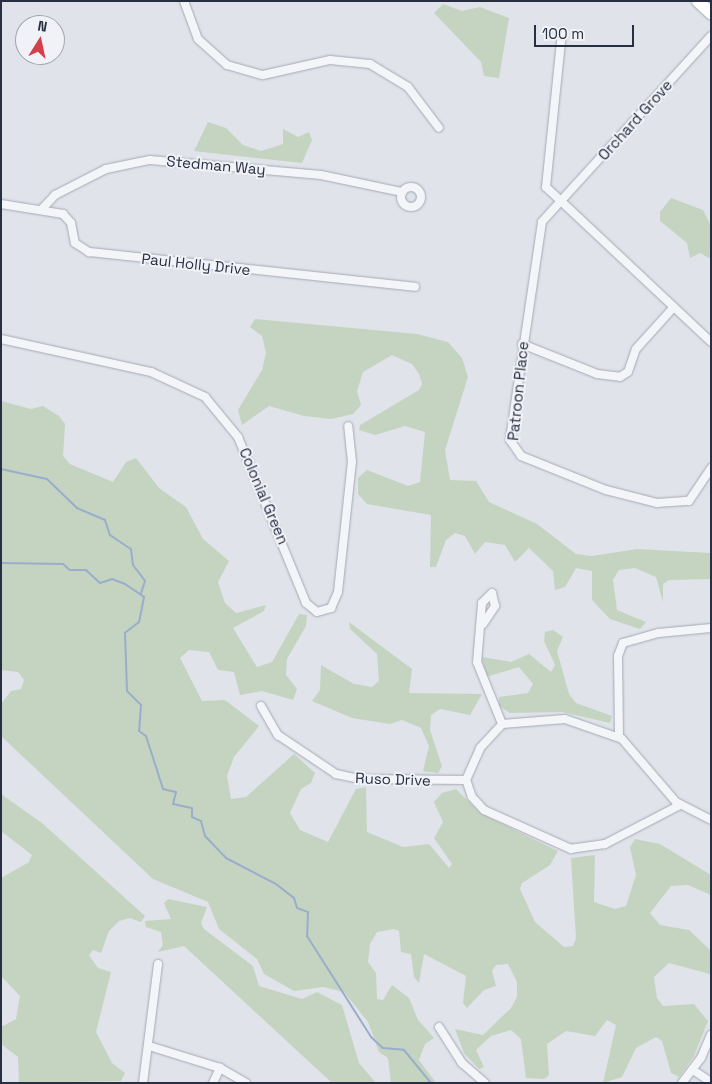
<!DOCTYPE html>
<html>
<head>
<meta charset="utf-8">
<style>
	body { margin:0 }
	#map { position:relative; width:712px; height:1084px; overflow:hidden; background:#e0e3ea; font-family:"Space Grotesk",sans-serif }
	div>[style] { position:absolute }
	.green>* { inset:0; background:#c4d4c1 }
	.stream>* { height:2px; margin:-1px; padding:0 1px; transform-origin:1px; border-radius:1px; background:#9aaecb }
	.roads { filter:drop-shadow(0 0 1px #a5a9b4) drop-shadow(0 0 1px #a5a9b4) }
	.minor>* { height:8px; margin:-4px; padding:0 4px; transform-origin:4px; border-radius:4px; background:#f3f5f8 }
	.minor>.ring { margin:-4px; padding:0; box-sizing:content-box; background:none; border:8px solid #f3f5f8; border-radius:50% }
	.primary>* { height:12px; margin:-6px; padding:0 6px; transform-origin:6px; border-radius:6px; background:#fff }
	span { translate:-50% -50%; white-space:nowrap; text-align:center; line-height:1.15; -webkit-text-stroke:4px #f0f2f7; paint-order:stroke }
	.street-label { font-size:15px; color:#282f42 }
	.frame { position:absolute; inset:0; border:2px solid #282f42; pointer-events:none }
	.north { position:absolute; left:15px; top:15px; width:50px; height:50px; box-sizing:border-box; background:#f0f2f7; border:1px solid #a0a4af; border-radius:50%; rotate:10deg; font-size:14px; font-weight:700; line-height:20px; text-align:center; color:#282f42 }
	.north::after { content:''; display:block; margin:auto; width:18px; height:22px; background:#d44049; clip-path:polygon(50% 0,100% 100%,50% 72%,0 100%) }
	.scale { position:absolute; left:534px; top:25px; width:100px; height:22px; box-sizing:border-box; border:2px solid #282f42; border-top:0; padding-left:6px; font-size:15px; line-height:18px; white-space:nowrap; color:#282f42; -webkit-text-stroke:4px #f0f2f7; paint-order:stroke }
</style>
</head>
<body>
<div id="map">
	<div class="green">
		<i style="clip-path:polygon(443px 4px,462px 11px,480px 7px,509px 18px,499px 78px,484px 76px,481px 62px,434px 13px)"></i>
		<i style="clip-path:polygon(208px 122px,226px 128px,243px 145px,261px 151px,283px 144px,283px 129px,298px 137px,309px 132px,312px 140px,302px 163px,194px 151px)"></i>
		<i style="clip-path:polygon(671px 198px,703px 210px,711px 226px,711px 259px,700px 253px,690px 258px,687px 243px,660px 221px,660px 212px)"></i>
		<i style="clip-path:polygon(255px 319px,417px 334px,448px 342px,462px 358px,468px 377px,445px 450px,450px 480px,476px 481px,489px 502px,537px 524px,576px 554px,592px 556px,637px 549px,711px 553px,711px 579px,669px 580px,663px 584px,663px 602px,656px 577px,635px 568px,619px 570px,613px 580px,617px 610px,646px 622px,640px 629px,610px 619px,592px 600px,592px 571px,576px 568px,565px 587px,555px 590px,553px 571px,529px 548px,515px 562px,505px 545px,485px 542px,475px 554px,465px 536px,455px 533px,446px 540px,436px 567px,430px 567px,431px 515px,367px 504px,358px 494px,358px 478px,367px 470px,408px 486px,420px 482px,425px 432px,405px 426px,375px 435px,359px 430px,360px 425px,419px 390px,422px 384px,419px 374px,412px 364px,392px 355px,363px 372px,357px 391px,361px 405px,353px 414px,331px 419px,304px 416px,269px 406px,242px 425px,238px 410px,262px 370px,266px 353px,262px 336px,250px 327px)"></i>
		<i style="clip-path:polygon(1px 401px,31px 409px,43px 406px,59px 416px,65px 424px,63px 456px,70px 464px,113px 482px,126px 462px,136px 458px,159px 488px,186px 507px,203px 539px,229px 561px,218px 582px,225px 603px,236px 613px,266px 605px,264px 611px,233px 628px,257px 667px,272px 662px,299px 614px,307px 615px,306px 626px,287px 659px,286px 675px,297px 689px,293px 700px,262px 691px,240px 695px,234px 672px,218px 670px,209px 652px,189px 650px,180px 658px,202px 701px,225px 700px,259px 726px,234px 757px,227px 776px,231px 799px,246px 797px,294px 754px,315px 773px,311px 783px,301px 789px,290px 813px,300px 830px,328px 842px,356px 789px,366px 787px,367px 832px,403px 847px,429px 844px,449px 868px,452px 864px,434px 838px,443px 822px,434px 802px,442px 793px,456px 789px,480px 813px,558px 851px,550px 865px,522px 883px,520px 889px,535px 922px,564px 947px,573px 946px,576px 938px,571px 858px,595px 855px,594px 902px,615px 909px,626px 906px,636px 875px,630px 847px,635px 839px,660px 844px,711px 875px,711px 895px,688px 885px,671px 886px,650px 913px,660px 925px,689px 930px,711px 951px,710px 974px,669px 963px,654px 977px,657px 998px,663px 1006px,694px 1004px,708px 1021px,694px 1056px,679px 1077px,671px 1073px,662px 1041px,656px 1037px,636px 1048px,622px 1077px,603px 1083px,616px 1025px,607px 1020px,595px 1036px,566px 1031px,547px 1044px,549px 1075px,544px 1079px,526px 1078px,521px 1039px,511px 1030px,491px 1036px,476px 1050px,484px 1067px,479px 1069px,464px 1053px,455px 1029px,483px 1035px,511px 1008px,517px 997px,517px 982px,508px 964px,496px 965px,492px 971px,496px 986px,484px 990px,467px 1008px,463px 1003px,466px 976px,424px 954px,419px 983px,414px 977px,411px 954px,401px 952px,399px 931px,394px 929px,377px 932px,370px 944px,368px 962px,376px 973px,377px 999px,383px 1000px,392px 985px,409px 998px,418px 1020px,434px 1038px,425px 1044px,419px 1060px,436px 1083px,391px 1083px,388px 1058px,379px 1052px,368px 1022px,344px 992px,323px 987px,294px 991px,264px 974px,257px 959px,219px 929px,208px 902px,153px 879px,1px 736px,1px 704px,11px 691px,21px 689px,24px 680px,18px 672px,1px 670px)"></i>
		<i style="clip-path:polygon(349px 622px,412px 669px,409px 693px,482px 694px,470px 715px,440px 709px,431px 715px,430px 730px,442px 766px,438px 773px,423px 771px,429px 746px,421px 728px,402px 720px,390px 724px,352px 718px,312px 701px,320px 690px,321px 665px,354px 684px,372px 687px,379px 681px,377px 654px,350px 629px)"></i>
		<i style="clip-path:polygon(553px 630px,563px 637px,557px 651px,569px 694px,576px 703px,612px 716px,610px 723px,562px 712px,510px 713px,499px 706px,499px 697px,528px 693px,533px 684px,519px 667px,486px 677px,482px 657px,511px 662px,529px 654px,551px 672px,555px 665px,544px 641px,545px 632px)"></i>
		<i style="clip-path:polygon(1px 794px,42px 823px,145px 916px,141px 922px,130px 918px,119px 921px,109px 931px,101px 953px,93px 950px,89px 955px,98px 968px,111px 972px,96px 1032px,112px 1063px,125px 1073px,121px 1081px,19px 1083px,18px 1057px,1px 1044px,1px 1027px,16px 1019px,20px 996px,1px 976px,1px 878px,29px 862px,32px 855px,1px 831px)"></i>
		<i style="clip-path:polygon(168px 899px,207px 907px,201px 923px,204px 929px,253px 966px,259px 986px,302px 999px,317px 992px,342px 1005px,359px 1063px,376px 1083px,332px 1083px,184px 946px,158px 952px,163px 945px,161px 932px,146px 927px,145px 921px,171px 919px,164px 903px)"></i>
	</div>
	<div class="stream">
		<i style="left:1px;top:469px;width:47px;rotate:12.3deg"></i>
		<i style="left:47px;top:479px;width:42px;rotate:44deg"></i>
		<i style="left:77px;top:508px;width:30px;rotate:23deg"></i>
		<i style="left:105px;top:520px;width:16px;rotate:72deg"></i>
		<i style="left:110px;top:535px;width:25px;rotate:34deg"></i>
		<i style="left:131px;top:549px;width:16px;rotate:83deg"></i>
		<i style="left:133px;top:565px;width:20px;rotate:53deg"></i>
		<i style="left:145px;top:581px;width:13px;rotate:108deg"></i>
		<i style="left:1px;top:563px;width:62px;rotate:0.9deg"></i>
		<i style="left:63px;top:564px;width:9px;rotate:41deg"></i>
		<i style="left:70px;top:570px;width:16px"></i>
		<i style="left:86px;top:570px;width:19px;rotate:43deg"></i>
		<i style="left:100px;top:583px;width:13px;rotate:-18deg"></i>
		<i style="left:112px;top:579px;width:14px;rotate:21deg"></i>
		<i style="left:125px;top:584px;width:23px;rotate:34deg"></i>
		<i style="left:144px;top:597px;width:25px;rotate:101deg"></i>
		<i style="left:139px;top:622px;width:18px;rotate:142deg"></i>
		<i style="left:125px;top:633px;width:58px;rotate:88deg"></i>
		<i style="left:127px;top:691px;width:20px;rotate:45deg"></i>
		<i style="left:141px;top:705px;width:26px;rotate:94deg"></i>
		<i style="left:139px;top:731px;width:9px;rotate:36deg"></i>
		<i style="left:146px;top:736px;width:56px;rotate:72.2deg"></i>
		<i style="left:163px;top:789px;width:13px;rotate:13deg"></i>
		<i style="left:176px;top:792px;width:12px;rotate:104deg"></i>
		<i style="left:173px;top:804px;width:19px;rotate:12deg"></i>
		<i style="left:192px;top:808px;width:9px;rotate:90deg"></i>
		<i style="left:192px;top:817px;width:10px;rotate:24deg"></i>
		<i style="left:201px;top:821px;width:16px;rotate:75deg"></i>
		<i style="left:205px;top:836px;width:30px;rotate:46deg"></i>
		<i style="left:226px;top:858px;width:56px;rotate:27.5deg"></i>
		<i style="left:276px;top:884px;width:23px;rotate:38deg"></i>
		<i style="left:294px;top:898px;width:10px;rotate:73deg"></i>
		<i style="left:297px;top:908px;width:12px;rotate:20deg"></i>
		<i style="left:308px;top:912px;width:24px;rotate:92deg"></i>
		<i style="left:307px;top:936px;width:120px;rotate:57.6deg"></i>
		<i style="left:371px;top:1037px;width:16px;rotate:43deg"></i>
		<i style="left:383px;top:1048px;width:21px;rotate:5deg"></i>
		<i style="left:404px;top:1050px;width:43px;rotate:50.7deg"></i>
	</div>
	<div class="roads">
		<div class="minor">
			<i style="left:184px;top:1px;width:40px;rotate:69.8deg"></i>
			<i style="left:198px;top:39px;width:39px;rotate:42deg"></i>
			<i style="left:227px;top:65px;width:37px;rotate:16deg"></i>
			<i style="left:263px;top:75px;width:69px;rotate:-12.6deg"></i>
			<i style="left:330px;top:60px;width:40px;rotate:5.7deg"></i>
			<i style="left:370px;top:64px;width:44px;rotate:31.2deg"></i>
			<i style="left:408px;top:87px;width:51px;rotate:52.9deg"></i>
			<i style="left:562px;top:32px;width:156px;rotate:95.9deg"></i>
			<i style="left:546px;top:187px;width:226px;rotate:43.2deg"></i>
			<i style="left:711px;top:36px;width:251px;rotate:132.3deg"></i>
			<i style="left:542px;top:222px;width:220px;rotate:98.4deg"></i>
			<i style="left:510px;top:440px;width:19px;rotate:55deg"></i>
			<i style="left:521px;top:456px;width:92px;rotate:21.8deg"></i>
			<i style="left:606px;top:490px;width:53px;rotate:14.3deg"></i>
			<i style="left:657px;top:503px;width:32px;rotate:-4deg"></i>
			<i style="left:689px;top:501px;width:40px;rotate:-56deg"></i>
			<i class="ring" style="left:401px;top:187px;width:12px;height:12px"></i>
			<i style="left:1px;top:204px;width:63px;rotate:9.2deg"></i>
			<i style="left:63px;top:214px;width:12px;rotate:48deg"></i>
			<i style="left:71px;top:223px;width:20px;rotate:79deg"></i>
			<i style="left:75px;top:243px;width:17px;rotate:33deg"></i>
			<i style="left:89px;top:252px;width:328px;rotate:6.1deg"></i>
			<i style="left:42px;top:209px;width:19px;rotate:-47deg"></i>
			<i style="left:55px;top:195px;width:57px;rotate:-27deg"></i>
			<i style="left:106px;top:169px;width:45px;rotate:-11.6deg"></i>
			<i style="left:150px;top:160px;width:172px;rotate:5deg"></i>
			<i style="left:321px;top:175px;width:83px;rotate:11.9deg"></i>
			<i style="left:1px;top:339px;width:154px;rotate:12.4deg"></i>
			<i style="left:151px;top:372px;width:60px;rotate:24.8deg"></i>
			<i style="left:205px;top:397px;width:52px;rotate:50.5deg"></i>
			<i style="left:238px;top:437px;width:179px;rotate:67.7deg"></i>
			<i style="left:306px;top:603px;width:14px;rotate:39deg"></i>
			<i style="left:317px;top:612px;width:15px;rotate:-16deg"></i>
			<i style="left:331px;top:608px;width:17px;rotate:-66deg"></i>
			<i style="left:338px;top:592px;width:131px;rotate:-83.9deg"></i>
			<i style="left:352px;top:462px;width:36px;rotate:-96deg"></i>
			<i style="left:522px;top:344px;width:81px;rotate:21.8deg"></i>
			<i style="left:597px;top:374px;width:23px;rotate:7deg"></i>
			<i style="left:620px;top:377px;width:9px;rotate:-32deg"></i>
			<i style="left:628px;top:372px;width:24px;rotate:-71deg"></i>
			<i style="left:636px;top:349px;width:55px;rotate:-47.9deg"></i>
			<i style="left:483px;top:624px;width:22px;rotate:-56deg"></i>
			<i style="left:495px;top:606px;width:13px;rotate:-103deg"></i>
			<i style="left:492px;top:593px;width:14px;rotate:135deg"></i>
			<i style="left:482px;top:603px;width:59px;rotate:94.8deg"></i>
			<i style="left:477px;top:662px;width:67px;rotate:68deg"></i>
			<i style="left:261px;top:706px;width:34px;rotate:60deg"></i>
			<i style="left:278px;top:735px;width:70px;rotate:33.9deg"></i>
			<i style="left:336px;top:774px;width:25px;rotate:12deg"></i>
			<i style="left:360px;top:779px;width:106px;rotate:0.5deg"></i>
			<i style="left:619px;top:737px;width:81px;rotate:-90.7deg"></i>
			<i style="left:618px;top:656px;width:14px;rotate:-69deg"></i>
			<i style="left:623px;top:643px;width:37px;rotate:-16deg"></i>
			<i style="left:659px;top:633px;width:52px;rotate:-5.5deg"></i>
			<i style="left:680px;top:805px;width:85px;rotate:152.5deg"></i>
			<i style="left:605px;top:844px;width:34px;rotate:172deg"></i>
			<i style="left:571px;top:849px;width:95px;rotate:-155.9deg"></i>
			<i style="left:484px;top:810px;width:18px;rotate:-133deg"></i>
			<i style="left:472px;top:797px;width:18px;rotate:-109deg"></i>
			<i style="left:466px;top:780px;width:35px;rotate:-66deg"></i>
			<i style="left:480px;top:748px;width:33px;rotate:-47deg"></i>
			<i style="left:502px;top:724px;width:63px;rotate:-4.5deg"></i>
			<i style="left:565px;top:719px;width:60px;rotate:19.3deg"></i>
			<i style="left:622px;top:739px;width:83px;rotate:49.4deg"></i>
			<i style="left:676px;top:802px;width:39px;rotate:27deg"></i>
			<i style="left:439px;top:1027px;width:43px;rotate:57.4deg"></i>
			<i style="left:462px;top:1063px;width:30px;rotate:41deg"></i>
			<i style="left:149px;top:1046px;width:74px;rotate:17.2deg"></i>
			<i style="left:220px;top:1068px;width:30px;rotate:30deg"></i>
			<i style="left:693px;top:1070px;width:22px;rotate:34deg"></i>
			<i style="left:143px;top:1083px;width:120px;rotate:-82.8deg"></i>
			<i style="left:213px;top:1083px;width:17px;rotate:-65deg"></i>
			<i style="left:682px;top:1083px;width:31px;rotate:-53deg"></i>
			<i style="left:701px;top:1058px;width:25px;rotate:-67deg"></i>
		</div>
		<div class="primary">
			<i style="left:698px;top:1px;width:18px;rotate:43deg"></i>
		</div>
	</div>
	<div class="street-label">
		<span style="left:635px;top:120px;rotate:-48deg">Orchard Grove</span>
		<span style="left:216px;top:165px;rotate:5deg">Stedman Way</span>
		<span style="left:196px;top:264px;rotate:6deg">Paul Holly Drive</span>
		<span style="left:518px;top:391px;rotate:-84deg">Patroon Place</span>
		<span style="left:264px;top:496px;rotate:67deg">Colonial Green</span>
		<span style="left:393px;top:779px;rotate:2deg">Ruso Drive</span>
	</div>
	<div class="frame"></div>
	<div class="north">N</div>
	<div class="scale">100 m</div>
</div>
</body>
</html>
